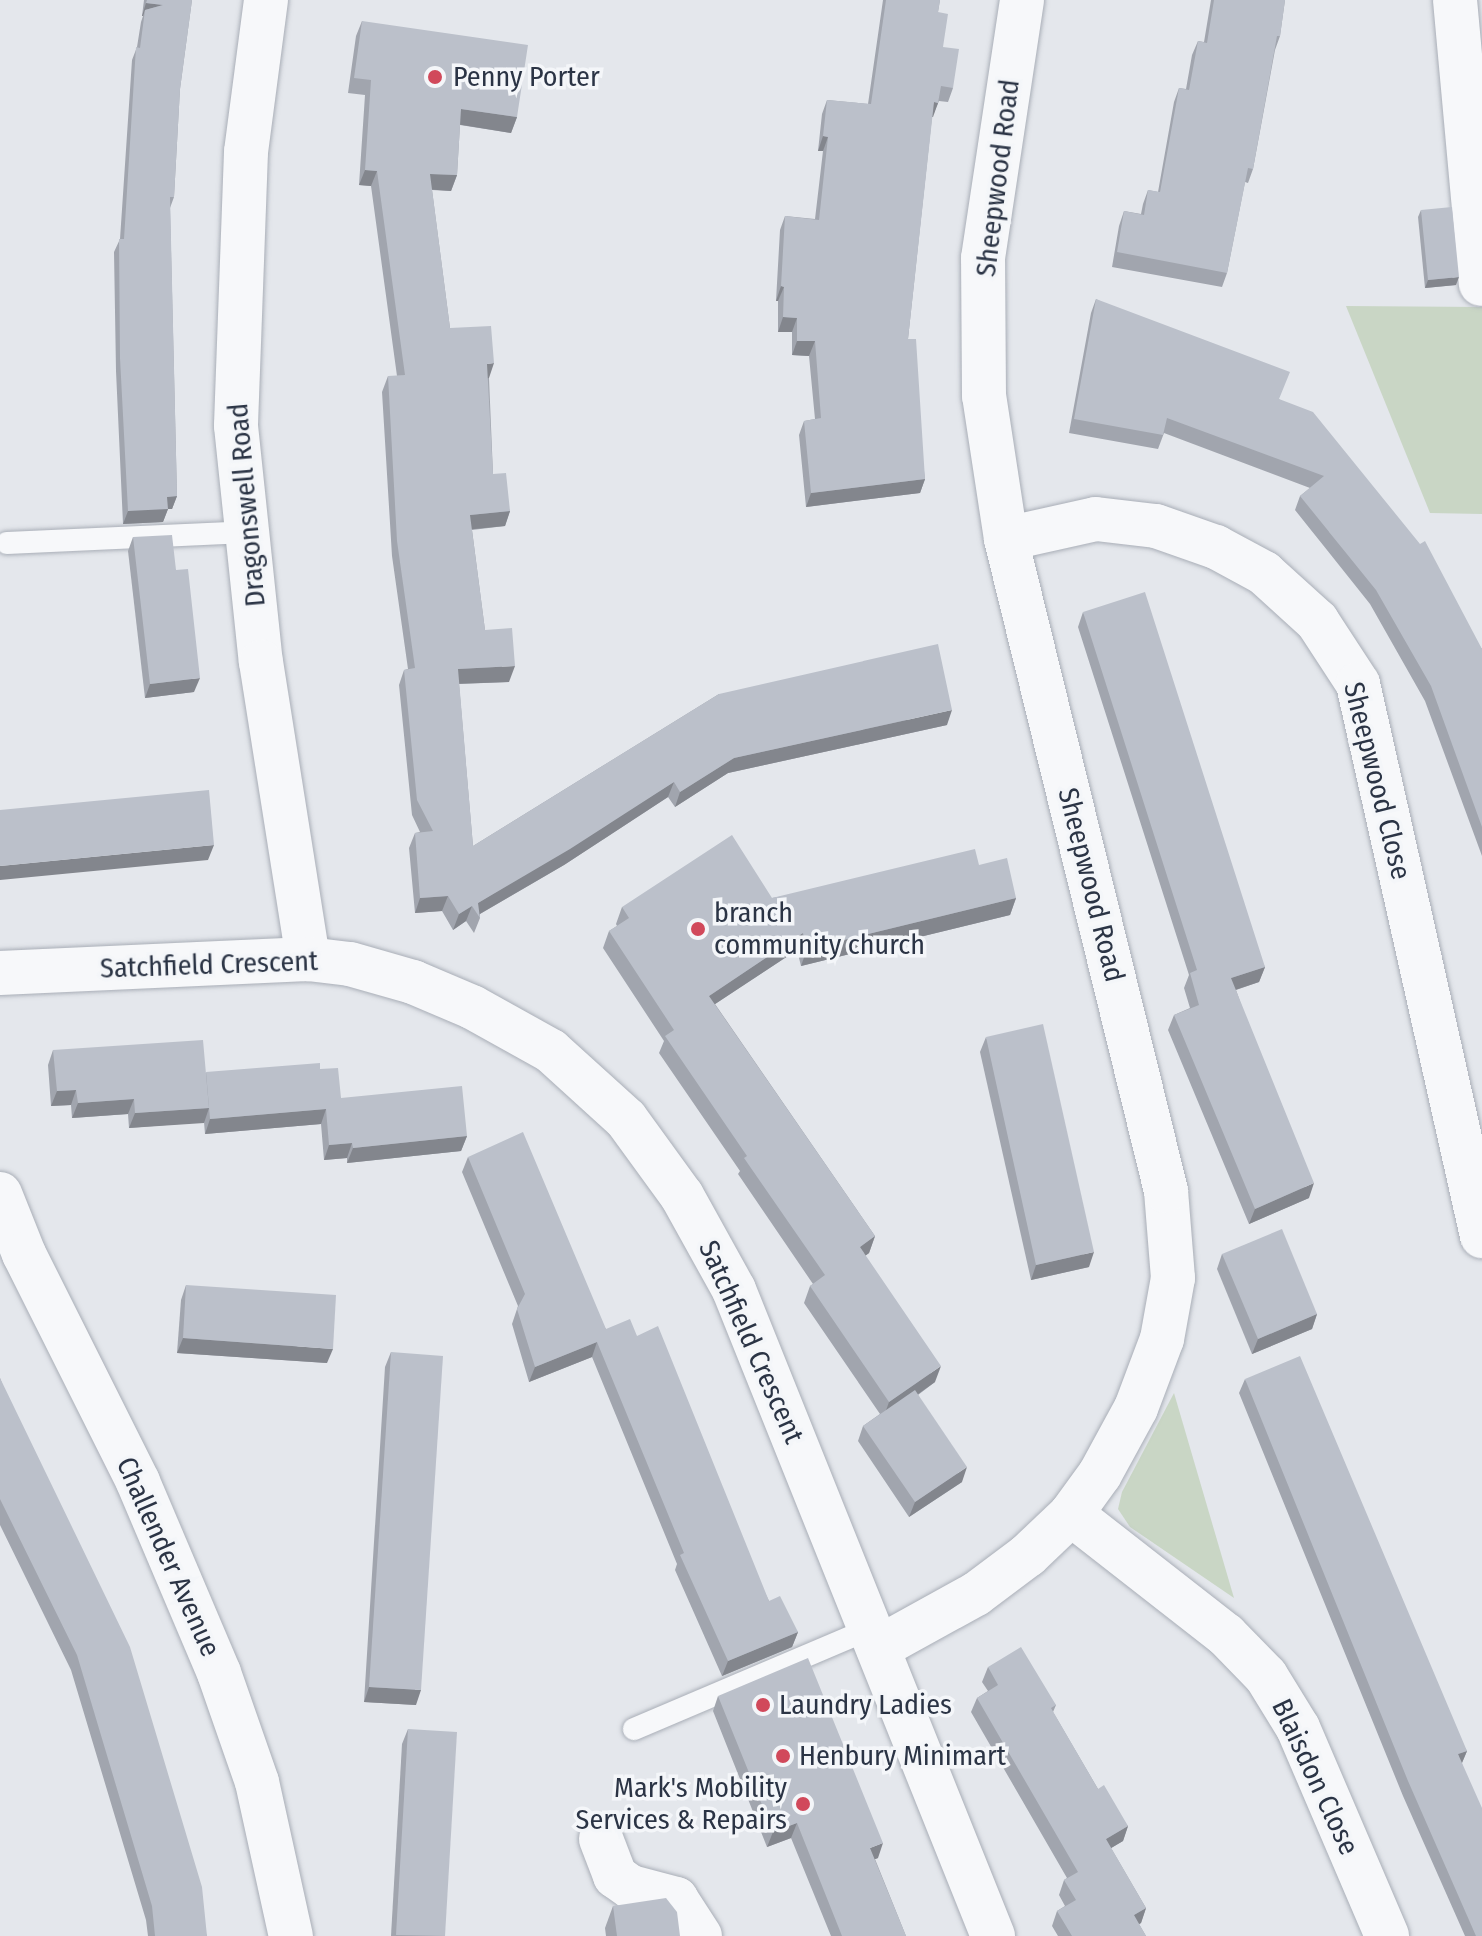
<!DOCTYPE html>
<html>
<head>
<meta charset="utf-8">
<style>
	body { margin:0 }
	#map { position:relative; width:1482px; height:1936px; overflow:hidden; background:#e4e7ec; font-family:"Fira Sans Condensed",sans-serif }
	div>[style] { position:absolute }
	.green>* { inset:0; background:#c9d6c5 }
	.roads { filter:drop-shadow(0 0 2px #a9aeb7) drop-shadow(0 0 2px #a9aeb7) }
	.lane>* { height:22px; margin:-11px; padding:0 11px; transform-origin:11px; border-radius:11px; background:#f7f8fa }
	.street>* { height:44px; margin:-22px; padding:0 22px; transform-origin:22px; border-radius:22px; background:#f7f8fa }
	.wall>* { inset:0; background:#a1a5ae }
	.shaded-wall>* { inset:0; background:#83868d }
	.building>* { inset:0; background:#bbc0ca }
	.dots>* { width:22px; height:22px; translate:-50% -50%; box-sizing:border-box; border:4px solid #f4f6f9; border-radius:50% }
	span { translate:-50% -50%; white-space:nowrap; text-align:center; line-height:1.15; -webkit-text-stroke:7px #f4f6f9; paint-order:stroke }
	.poi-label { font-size:28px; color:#2b3445 }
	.left { translate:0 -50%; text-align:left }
	.right { translate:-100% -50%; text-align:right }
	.street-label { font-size:28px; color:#2b3445 }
</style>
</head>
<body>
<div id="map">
	<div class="green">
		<i style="clip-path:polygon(1346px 306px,1482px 307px,1482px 514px,1430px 513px)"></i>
		<i style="clip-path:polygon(1174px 1393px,1234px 1598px,1130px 1527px,1118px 1509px,1122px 1492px)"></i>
	</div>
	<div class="roads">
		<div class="lane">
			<i style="left:7px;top:543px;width:240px;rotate:-2.6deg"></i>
			<i style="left:634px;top:1729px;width:256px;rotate:-23deg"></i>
		</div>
		<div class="street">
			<i style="left:266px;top:0;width:153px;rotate:97.5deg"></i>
			<i style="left:246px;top:152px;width:274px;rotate:92.1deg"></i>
			<i style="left:236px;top:426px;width:237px;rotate:84deg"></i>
			<i style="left:261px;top:662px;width:301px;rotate:81deg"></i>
			<i style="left:1455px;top:0;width:285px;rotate:84.8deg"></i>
			<i style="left:1006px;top:539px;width:92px;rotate:-12.5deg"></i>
			<i style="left:1096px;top:519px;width:60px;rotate:6.7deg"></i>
			<i style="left:1156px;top:526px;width:64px;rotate:19.3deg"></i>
			<i style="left:1216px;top:547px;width:55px;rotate:28.4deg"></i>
			<i style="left:1264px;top:573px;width:72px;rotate:42.2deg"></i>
			<i style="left:1317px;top:621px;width:75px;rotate:56.9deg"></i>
			<i style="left:1358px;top:684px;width:566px;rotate:77.34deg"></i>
			<i style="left:0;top:973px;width:308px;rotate:-2.6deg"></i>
			<i style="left:308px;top:959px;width:42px;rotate:6.8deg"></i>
			<i style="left:350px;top:964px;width:66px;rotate:15.9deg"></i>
			<i style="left:413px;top:982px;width:64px;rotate:23deg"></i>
			<i style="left:472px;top:1007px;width:90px;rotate:29.1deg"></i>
			<i style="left:551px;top:1051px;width:101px;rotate:42.2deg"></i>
			<i style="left:626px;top:1119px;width:95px;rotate:54deg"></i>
			<i style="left:682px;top:1196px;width:107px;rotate:61deg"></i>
			<i style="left:734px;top:1290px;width:696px;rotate:68.15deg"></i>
			<i style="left:0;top:1194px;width:65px;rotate:68.2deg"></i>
			<i style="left:24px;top:1254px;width:255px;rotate:63.4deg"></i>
			<i style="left:138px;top:1482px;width:207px;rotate:67deg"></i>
			<i style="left:219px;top:1673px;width:115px;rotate:70.8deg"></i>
			<i style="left:257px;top:1782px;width:158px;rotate:77.6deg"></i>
			<i style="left:1071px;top:1514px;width:197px;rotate:38deg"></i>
			<i style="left:1226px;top:1635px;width:57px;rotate:45.7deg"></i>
			<i style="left:1266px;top:1676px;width:61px;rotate:58.4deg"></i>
			<i style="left:1298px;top:1728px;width:226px;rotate:66.8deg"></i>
			<i style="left:878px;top:1648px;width:112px;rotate:-28.9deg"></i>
			<i style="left:976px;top:1594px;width:65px;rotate:-36.9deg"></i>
			<i style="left:1028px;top:1555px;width:59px;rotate:-43.6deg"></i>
			<i style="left:1071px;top:1514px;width:49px;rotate:-54.1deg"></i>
			<i style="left:1100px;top:1474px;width:75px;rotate:-61.4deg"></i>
			<i style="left:1136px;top:1408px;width:74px;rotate:-69.4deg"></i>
			<i style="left:1162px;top:1339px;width:62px;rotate:-79.8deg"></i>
			<i style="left:1173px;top:1278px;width:87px;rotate:-94.6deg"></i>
			<i style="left:1166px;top:1191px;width:671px;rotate:-103.79deg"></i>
			<i style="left:1006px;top:539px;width:145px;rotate:-98.7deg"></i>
			<i style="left:984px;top:396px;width:138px;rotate:-90.4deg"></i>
			<i style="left:983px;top:258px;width:261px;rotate:-81.4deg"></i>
			<i style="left:601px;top:1839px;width:40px;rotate:69deg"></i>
			<i style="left:615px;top:1876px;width:19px;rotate:35deg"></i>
			<i style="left:631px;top:1887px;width:47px;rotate:14.9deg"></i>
			<i style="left:676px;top:1899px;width:44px;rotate:57deg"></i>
		</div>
	</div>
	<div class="wall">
		<i style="clip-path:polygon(144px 0,192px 0,180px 89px,174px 197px,170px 208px,177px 496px,172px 509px,168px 509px,163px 522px,123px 524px,116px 371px,114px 252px,120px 239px,132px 60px,137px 47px,141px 22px,143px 16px,142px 16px)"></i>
		<i style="clip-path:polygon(883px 0,940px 0,938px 12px,943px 47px,953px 88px,948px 102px,939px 101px,932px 117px,908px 339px,925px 479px,920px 493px,806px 507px,799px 435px,804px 421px,815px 419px,809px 356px,792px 355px,792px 332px,778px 332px,778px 301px,776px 301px,780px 230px,785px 216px,815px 219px,823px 151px,818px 151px,822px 114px,827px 100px,868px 104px)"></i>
		<i style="clip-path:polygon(1211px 0,1285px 0,1280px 36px,1275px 50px,1253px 169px,1248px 183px,1245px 182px,1227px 273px,1222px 287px,1112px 267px,1119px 226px,1124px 211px,1141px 214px,1143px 204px,1148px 190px,1158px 192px,1174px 102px,1179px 88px,1186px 89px,1192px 55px,1198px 41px,1204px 42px)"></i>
		<i style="clip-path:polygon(362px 21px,517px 117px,511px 133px,460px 125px,457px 175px,451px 191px,432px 190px,450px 328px,489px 378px,493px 474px,510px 511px,505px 526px,472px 530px,485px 630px,509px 682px,459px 684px,473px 846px,719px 694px,947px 725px,728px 773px,675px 807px,668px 797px,564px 865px,480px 914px,480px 918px,474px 933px,466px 921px,453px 930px,442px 911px,415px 913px,409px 848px,415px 833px,420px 832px,412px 815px,399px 685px,404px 670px,408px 669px,392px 556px,382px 392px,388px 376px,397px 376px,371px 186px,359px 185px,365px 95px,348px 93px,356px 36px)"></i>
		<i style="clip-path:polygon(1421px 210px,1456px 285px,1425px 288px,1418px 217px)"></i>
		<i style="clip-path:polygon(1096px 299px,1279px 399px,1482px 649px,1482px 856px,1425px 701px,1370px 604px,1295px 510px,1300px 496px,1310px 488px,1164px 433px,1158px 449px,1069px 433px,1091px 313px)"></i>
		<i style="clip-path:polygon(133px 537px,176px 570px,194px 692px,145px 698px,128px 551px)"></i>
		<i style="clip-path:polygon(1083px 612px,1265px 967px,1259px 982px,1236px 990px,1309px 1198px,1249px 1224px,1168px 1030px,1174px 1015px,1190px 1008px,1184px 988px,1189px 975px,1078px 627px)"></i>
		<i style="clip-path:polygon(979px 865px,1016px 898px,1010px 915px,801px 966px,797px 950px,715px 1004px,875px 1236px,869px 1253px,865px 1256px,935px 1382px,918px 1395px,962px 1482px,909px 1517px,858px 1441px,863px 1426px,880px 1414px,804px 1303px,810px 1286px,813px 1284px,738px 1174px,740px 1171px,659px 1053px,664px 1041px,603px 948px,609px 931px,617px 926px,616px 924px,622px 907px,772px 898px)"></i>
		<i style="clip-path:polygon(986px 1037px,1089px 1267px,1031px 1280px,980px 1052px)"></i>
		<i style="clip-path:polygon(53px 1050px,206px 1073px,320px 1069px,341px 1098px,467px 1136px,461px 1151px,347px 1163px,347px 1158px,324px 1160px,321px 1124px,205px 1134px,204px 1122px,129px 1128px,128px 1114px,72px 1118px,71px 1105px,51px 1106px,48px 1065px)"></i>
		<i style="clip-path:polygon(468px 1157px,606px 1329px,637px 1336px,769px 1601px,798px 1632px,792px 1647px,722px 1676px,675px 1570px,677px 1564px,592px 1357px,529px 1382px,512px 1324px,518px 1306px,462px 1172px)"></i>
		<i style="clip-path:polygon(1222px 1254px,1317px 1314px,1312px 1329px,1252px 1354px,1217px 1269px)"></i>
		<i style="clip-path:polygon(186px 1285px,327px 1363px,177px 1353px,181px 1300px)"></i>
		<i style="clip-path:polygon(391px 1352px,416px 1705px,364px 1702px,385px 1367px)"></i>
		<i style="clip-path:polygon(0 1378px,207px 1936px,148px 1936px,146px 1920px,71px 1670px,0 1525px)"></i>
		<i style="clip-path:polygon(1245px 1379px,1467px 1751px,1462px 1763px,1482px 1936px,1465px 1936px,1403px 1796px,1239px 1393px)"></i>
		<i style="clip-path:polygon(988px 1667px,1056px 1705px,1053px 1712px,1098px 1789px,1128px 1826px,1123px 1841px,1111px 1848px,1146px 1908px,1141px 1923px,1139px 1924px,1146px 1936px,1058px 1936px,1052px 1926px,1057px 1911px,1065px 1906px,1059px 1895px,1064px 1880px,1067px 1878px,971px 1712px,977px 1698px,988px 1691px,982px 1682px)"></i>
		<i style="clip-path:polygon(718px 1696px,878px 1858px,875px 1859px,906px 1936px,831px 1936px,791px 1838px,767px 1847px,713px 1711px)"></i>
		<i style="clip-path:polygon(408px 1729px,445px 1936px,391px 1936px,402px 1744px)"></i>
		<i style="clip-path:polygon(613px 1906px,680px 1936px,606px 1936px,605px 1928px)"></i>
	</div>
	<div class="shaded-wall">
		<i style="clip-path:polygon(146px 3px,163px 5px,145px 10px,143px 16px,142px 16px)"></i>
		<i style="clip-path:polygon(934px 102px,938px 103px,933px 117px,929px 117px)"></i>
		<i style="clip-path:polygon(461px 109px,517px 117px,511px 133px,456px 124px)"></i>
		<i style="clip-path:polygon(823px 136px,828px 137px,823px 151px,818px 151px)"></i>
		<i style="clip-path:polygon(365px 170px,377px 171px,371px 186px,359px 185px)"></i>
		<i style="clip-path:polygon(430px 174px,457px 175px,451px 191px,424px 189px)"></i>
		<i style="clip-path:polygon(1459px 277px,1456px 285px,1425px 288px,1428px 280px)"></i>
		<i style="clip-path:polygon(781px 286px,784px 287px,778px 301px,776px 301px)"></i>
		<i style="clip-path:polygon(783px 317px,797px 318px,792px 332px,778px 332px)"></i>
		<i style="clip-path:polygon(797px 341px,815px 341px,809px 356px,792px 355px)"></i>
		<i style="clip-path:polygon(494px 363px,489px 378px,482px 379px,487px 364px)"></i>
		<i style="clip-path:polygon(925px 479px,920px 493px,806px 507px,811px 493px)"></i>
		<i style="clip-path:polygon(177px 496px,172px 509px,168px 509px,163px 522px,123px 524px,128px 511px,167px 497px)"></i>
		<i style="clip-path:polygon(510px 511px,505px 526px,464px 530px,470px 515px)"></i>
		<i style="clip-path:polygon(515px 666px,509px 682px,452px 684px,458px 669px)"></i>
		<i style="clip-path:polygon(200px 678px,194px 692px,145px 698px,150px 684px)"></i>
		<i style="clip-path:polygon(952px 710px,947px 725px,728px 773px,675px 807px,680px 792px,734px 758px)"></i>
		<i style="clip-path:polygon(674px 782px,668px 797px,564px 865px,478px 915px,478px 903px)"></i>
		<i style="clip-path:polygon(214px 845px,208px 860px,0 880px,0 866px)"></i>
		<i style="clip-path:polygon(448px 896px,442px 911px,415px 913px,420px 898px)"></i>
		<i style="clip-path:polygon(1016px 898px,1010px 915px,801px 966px,807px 949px)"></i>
		<i style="clip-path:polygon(472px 906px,466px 921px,453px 930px,459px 914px)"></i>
		<i style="clip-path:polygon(803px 933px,797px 950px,703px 1012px,709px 996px)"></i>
		<i style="clip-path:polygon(1265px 967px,1259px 982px,1226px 993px,1231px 978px)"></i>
		<i style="clip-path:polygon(76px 1090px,71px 1105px,51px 1106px,57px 1091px)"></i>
		<i style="clip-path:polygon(134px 1099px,128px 1114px,72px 1118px,78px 1103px)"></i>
		<i style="clip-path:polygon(209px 1108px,204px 1123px,129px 1128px,135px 1113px)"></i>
		<i style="clip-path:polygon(326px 1109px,321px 1124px,205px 1134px,210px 1119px)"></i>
		<i style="clip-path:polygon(467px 1136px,461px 1151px,347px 1163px,353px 1148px)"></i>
		<i style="clip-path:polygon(352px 1143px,347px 1158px,324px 1160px,329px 1145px)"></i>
		<i style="clip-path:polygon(1314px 1183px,1309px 1198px,1249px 1224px,1255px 1209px)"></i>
		<i style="clip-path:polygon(875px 1236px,869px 1253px,854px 1264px,860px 1247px)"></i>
		<i style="clip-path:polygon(1094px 1252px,1089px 1267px,1031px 1280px,1036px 1265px)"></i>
		<i style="clip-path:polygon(1317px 1314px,1312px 1329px,1252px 1354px,1258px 1339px)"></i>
		<i style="clip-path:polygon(183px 1338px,333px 1349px,327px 1363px,177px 1353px)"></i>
		<i style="clip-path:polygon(597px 1342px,592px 1357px,529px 1382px,535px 1367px)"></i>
		<i style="clip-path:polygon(941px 1366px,935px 1382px,883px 1419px,889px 1402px)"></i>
		<i style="clip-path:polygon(967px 1467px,962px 1482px,909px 1517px,915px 1502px)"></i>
		<i style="clip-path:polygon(798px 1632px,792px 1647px,722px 1676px,728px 1661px)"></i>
		<i style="clip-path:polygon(369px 1687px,421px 1690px,416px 1705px,364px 1702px)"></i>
		<i style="clip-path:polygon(1467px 1751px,1461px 1765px,1458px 1754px)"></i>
		<i style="clip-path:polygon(797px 1823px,791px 1838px,767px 1847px,773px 1832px)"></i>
		<i style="clip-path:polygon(1128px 1826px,1123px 1841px,1101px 1854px,1106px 1839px)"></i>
		<i style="clip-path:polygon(883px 1843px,878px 1858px,865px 1863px,870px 1848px)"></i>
		<i style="clip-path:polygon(1146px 1908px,1141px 1923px,1128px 1930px,1134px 1915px)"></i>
	</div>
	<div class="building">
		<i style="clip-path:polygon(147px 0,192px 0,180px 89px,174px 197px,170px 197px,177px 496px,167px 497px,168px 509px,128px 511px,120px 358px,119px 239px,124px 239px,136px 47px,140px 48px,145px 10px,163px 5px,146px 3px)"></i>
		<i style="clip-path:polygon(886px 0,940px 0,938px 12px,948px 14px,943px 47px,959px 49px,953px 88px,941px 86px,938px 103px,934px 102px,908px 339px,916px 339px,925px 479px,811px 493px,804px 421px,821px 418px,815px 341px,797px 341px,797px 318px,783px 317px,784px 287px,781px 286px,785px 216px,819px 220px,828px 137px,823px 136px,827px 100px,871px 104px)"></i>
		<i style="clip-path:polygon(1214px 0,1285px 0,1280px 36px,1277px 36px,1253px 169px,1248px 168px,1227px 273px,1117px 252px,1124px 211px,1144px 215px,1148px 190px,1160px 192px,1179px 88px,1189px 90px,1198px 41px,1207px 43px)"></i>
		<i style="clip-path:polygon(362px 21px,528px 45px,517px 117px,461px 109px,457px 175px,430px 174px,450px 328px,491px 326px,494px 363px,487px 364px,493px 474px,506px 473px,510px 511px,470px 515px,485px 630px,512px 628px,515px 666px,458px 669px,473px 846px,719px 694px,938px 644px,952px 710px,734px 758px,680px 792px,674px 782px,570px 849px,478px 903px,480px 918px,472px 906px,459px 914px,448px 896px,420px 898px,415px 833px,433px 831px,417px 800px,404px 670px,415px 668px,397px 541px,388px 376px,405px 375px,377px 171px,365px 170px,371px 80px,354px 78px)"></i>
		<i style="clip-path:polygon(1452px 207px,1459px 277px,1428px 280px,1421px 210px)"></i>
		<i style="clip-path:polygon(1096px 299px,1290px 372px,1279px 399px,1313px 412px,1420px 544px,1425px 541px,1482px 649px,1482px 827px,1431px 686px,1376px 590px,1300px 496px,1324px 476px,1167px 418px,1163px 435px,1074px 419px)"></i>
		<i style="clip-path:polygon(172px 535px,176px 570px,188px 569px,200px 678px,150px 684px,133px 537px)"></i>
		<i style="clip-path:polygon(1145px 592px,1265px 967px,1231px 978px,1314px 1183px,1255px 1209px,1174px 1015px,1199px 1005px,1190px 973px,1197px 970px,1083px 612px)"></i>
		<i style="clip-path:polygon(209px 790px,214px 845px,0 866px,0 810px)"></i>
		<i style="clip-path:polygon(732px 835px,772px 898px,975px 849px,979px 865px,1007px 858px,1016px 898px,807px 949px,803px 933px,709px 996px,875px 1236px,860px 1247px,941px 1366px,889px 1402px,810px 1286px,825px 1275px,744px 1158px,747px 1156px,665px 1036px,674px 1030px,609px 931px,629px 918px,622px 907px)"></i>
		<i style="clip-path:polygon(1043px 1024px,1094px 1252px,1036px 1265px,986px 1037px)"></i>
		<i style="clip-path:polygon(203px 1040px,209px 1108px,135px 1113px,134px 1099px,78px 1103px,76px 1090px,57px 1091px,53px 1050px)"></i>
		<i style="clip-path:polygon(320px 1063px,320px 1069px,338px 1068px,341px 1098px,462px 1086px,467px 1136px,353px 1148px,352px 1143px,329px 1145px,326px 1109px,210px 1119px,206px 1072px)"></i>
		<i style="clip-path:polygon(523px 1132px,606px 1329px,630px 1319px,637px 1336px,658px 1326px,769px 1601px,780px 1596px,798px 1632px,728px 1661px,680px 1555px,684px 1553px,597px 1342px,535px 1367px,517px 1309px,525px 1294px,468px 1157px)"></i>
		<i style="clip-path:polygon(1282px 1229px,1317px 1314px,1258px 1339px,1222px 1254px)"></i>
		<i style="clip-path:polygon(186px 1285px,336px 1295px,333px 1349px,183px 1338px)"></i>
		<i style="clip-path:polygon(391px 1352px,443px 1356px,421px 1690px,369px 1687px)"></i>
		<i style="clip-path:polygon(1300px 1356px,1467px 1751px,1458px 1754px,1482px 1808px,1482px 1936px,1476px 1936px,1408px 1781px,1245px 1379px)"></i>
		<i style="clip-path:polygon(0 1378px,130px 1647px,202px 1887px,207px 1936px,155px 1936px,152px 1906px,77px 1655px,0 1499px)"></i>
		<i style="clip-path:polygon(915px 1390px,967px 1467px,915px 1502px,863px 1426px)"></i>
		<i style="clip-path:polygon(1021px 1647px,1056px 1705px,1051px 1708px,1098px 1789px,1104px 1785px,1128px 1826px,1106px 1839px,1146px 1908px,1134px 1915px,1146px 1936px,1072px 1936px,1057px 1911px,1076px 1900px,1064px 1880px,1078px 1872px,977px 1698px,998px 1685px,988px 1667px)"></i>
		<i style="clip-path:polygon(808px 1658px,883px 1843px,870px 1848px,906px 1936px,842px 1936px,797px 1823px,773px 1832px,718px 1696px)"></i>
		<i style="clip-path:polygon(408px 1729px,457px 1732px,445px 1936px,396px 1935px)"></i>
		<i style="clip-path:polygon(666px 1898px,677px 1912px,680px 1936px,617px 1936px,613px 1906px)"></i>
	</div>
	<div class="dots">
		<i style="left:435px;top:77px;background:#d1495b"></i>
		<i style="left:698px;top:929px;background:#d1495b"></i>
		<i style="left:763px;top:1705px;background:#d1495b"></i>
		<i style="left:783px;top:1756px;background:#d1495b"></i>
		<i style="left:803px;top:1804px;background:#d1495b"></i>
	</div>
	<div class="poi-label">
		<span class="left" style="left:453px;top:77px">Penny Porter</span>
		<span class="left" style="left:714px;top:929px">branch<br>community church</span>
		<span class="left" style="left:779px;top:1705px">Laundry Ladies</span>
		<span class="left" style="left:799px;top:1756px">Henbury Minimart</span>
		<span class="right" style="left:787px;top:1804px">Mark's Mobility<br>Services &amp; Repairs</span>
	</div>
	<div class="street-label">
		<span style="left:998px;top:178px;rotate:-83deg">Sheepwood Road</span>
		<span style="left:247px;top:505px;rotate:-95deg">Dragonswell Road</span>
		<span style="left:1377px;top:781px;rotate:76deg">Sheepwood Close</span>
		<span style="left:1091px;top:885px;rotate:76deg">Sheepwood Road</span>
		<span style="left:209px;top:965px;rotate:-2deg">Satchfield Crescent</span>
		<span style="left:751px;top:1342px;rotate:66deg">Satchfield Crescent</span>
		<span style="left:168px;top:1557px;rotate:66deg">Challender Avenue</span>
		<span style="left:1315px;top:1777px;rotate:65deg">Blaisdon Close</span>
	</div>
</div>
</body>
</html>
